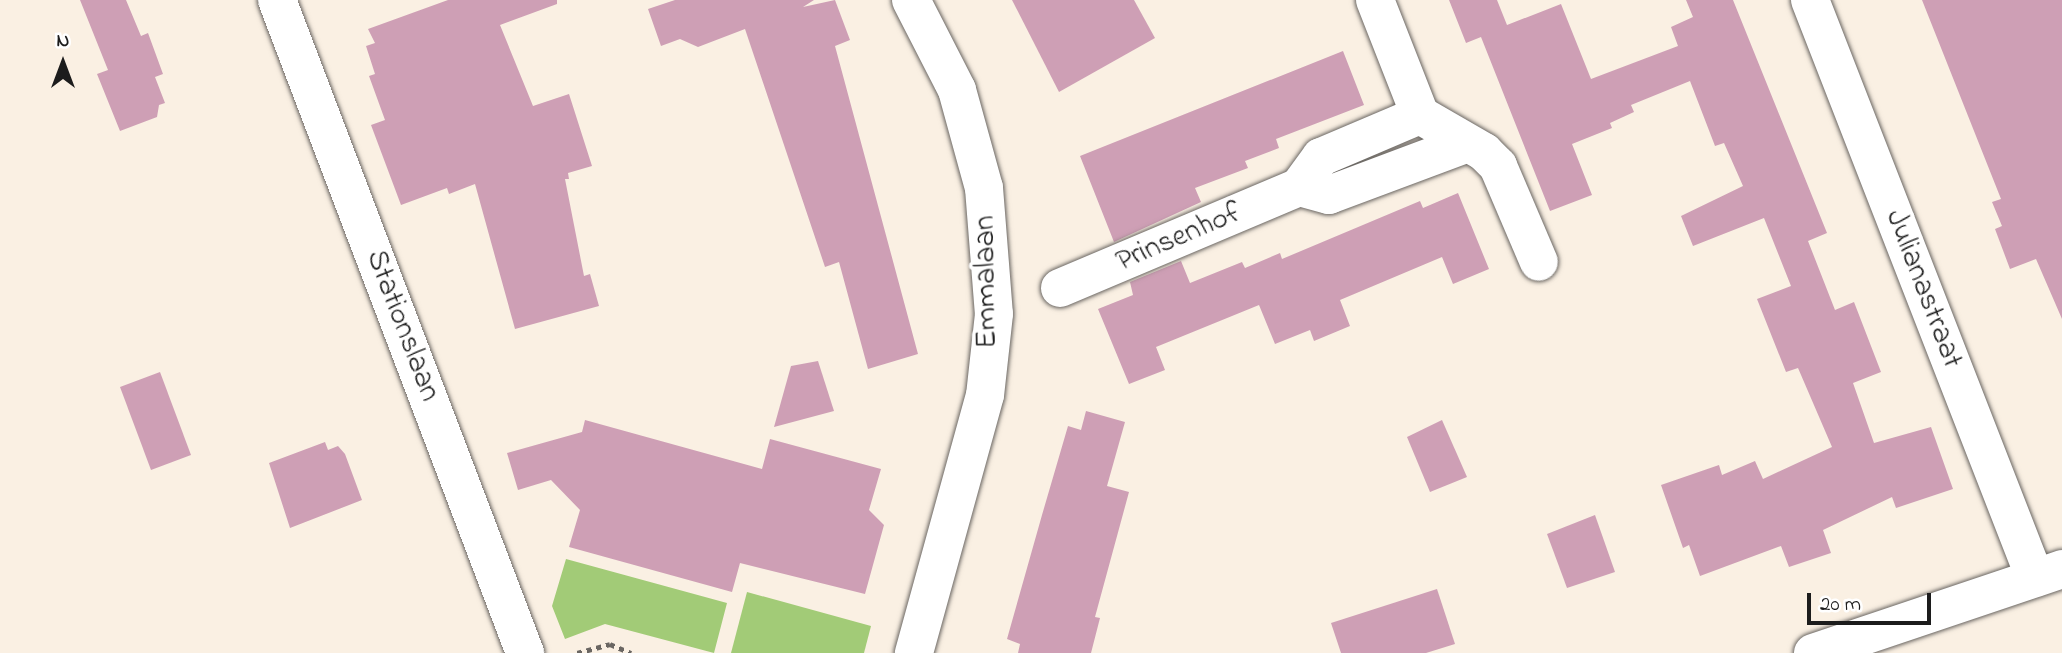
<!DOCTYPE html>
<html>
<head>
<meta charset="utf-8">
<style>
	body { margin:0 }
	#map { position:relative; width:2062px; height:653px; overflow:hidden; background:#faf0e3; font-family:"Indie Flower",sans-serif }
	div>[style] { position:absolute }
	.green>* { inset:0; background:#a2cb77 }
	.building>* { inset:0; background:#ce9fb5 }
	.path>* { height:4.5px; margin-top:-2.25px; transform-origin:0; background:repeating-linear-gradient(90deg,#6a6662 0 5px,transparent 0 10px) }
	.roads { filter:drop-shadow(0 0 2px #6a6662) drop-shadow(0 0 2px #6a6662) }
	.minor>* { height:38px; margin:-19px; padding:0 19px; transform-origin:19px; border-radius:19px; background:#fff }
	span { translate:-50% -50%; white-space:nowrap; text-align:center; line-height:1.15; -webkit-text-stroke:7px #fff; paint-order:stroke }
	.street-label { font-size:30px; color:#1c1c1c }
	.north { position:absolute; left:28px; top:28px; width:70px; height:70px; -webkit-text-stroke:5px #fff; paint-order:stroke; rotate:0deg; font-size:19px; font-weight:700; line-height:28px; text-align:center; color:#1c1c1c }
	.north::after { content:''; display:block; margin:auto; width:24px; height:32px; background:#1c1c1c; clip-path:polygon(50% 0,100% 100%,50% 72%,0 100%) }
	.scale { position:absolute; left:1807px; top:593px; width:124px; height:32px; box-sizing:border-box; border:4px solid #1c1c1c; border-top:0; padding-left:9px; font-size:21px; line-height:24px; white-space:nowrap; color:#1c1c1c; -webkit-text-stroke:5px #fff; paint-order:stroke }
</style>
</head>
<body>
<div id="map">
	<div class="green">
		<i style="clip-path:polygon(566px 559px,727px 603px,714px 653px,605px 624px,565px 639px,552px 606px)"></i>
		<i style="clip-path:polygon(747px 592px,871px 626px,864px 653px,731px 653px)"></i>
	</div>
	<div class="building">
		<i style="clip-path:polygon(80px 0,126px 0,141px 36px,148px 33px,163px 74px,155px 77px,165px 103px,159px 105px,157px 117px,120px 131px,97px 74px,108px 70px)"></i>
		<i style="clip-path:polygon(448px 0,557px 0,557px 4px,500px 25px,533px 106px,569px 94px,592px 166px,568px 173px,569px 179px,565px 179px,584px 276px,590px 274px,599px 306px,515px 329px,475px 184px,449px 194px,447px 188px,401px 205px,371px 125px,385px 120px,369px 76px,375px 74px,366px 46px,375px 43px,368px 29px)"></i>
		<i style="clip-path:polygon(675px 0,814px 0,803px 7px,835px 0,850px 40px,835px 46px,918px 354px,868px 369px,839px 262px,825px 267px,745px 29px,698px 47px,680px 39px,661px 46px,648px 9px)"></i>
		<i style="clip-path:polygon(1012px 0,1134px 0,1155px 38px,1059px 92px)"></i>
		<i style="clip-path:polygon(1449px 0,1497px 0,1507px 25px,1561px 4px,1591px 79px,1678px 46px,1671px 27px,1693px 17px,1686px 0,1733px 0,1827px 233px,1808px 241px,1835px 310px,1854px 302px,1881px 372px,1853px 383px,1874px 443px,1931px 427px,1953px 489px,1896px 508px,1892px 497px,1823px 530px,1831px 553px,1789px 567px,1781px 546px,1700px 576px,1689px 545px,1683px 548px,1661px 485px,1719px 465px,1722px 475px,1755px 461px,1763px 479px,1832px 447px,1798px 368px,1786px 372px,1757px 299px,1791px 286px,1764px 218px,1693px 246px,1681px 216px,1743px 186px,1724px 143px,1715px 146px,1690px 81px,1631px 105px,1634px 112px,1610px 123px,1612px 128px,1572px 144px,1592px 195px,1550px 211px,1481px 37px,1466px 43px)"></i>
		<i style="clip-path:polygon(1922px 0,2062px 0,2062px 319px,2036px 259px,2010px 269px,1995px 229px,2002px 226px,1992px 202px,2001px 199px)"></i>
		<i style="clip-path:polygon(1343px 51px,1364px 105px,1276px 139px,1279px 148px,1245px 161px,1248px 168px,1195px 188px,1201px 202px,1114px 242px,1080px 156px)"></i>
		<i style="clip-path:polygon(1458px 193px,1489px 269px,1453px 284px,1442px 257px,1340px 300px,1350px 326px,1314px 341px,1310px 330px,1275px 344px,1259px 305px,1156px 347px,1165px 370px,1129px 384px,1098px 309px,1133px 295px,1130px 282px,1181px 261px,1190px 283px,1242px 262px,1245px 268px,1280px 253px,1282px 259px,1420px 201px,1423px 208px)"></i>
		<i style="clip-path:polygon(818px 361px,834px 411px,774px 427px,791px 366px)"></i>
		<i style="clip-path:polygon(160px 372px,191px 455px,151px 470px,120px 387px)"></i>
		<i style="clip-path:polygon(1086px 411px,1125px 422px,1107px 486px,1129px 492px,1095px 617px,1100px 618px,1091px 653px,1018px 653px,1020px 644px,1007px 639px,1042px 515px,1068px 426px,1081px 430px)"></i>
		<i style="clip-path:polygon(585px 420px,762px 469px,770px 439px,881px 469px,869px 510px,884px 525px,865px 594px,740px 563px,732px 592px,569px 547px,580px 510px,551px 480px,518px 490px,507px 453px,582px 432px)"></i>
		<i style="clip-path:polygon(1442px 420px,1467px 477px,1430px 492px,1407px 437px)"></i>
		<i style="clip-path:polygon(325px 442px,328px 450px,338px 446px,345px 454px,362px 500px,290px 528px,269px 463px)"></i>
		<i style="clip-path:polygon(1595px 515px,1615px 572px,1567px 588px,1547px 534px)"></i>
		<i style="clip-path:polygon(1437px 589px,1455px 644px,1426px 653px,1341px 653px,1331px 623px)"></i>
	</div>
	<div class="path">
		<i style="left:577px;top:653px;width:34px;rotate:-15deg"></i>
		<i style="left:610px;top:644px;width:23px;rotate:23deg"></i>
	</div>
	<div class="roads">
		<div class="minor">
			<i style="left:277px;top:0;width:699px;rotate:69.2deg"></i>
			<i style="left:911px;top:0;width:101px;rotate:62.9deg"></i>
			<i style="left:957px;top:90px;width:102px;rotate:74.6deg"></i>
			<i style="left:984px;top:188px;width:126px;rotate:85.5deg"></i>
			<i style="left:994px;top:314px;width:81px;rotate:96.3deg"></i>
			<i style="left:985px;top:395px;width:268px;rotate:105.4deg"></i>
			<i style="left:1375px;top:0;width:123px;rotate:68.6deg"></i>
			<i style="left:1420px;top:115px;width:74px;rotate:30deg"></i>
			<i style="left:1484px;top:152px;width:20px;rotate:45deg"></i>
			<i style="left:1498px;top:166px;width:104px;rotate:66.9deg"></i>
			<i style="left:1810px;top:0;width:620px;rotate:68.73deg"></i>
			<i style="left:1299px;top:187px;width:31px;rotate:15deg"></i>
			<i style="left:1329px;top:195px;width:148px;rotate:-20.5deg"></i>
			<i style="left:1060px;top:288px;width:259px;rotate:-22.9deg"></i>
			<i style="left:1299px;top:187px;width:37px;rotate:-54deg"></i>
			<i style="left:1321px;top:157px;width:108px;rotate:-23deg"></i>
			<i style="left:1813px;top:653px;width:263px;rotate:-18.6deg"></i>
		</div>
	</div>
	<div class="street-label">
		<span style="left:1179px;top:238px;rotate:-23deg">Prinsenhof</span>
		<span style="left:987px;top:282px;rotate:-91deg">Emmalaan</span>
		<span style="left:1923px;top:289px;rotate:69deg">Julianastraat</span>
		<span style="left:402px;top:326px;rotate:69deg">Stationslaan</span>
	</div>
	<div class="north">N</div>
	<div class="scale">20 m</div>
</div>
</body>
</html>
